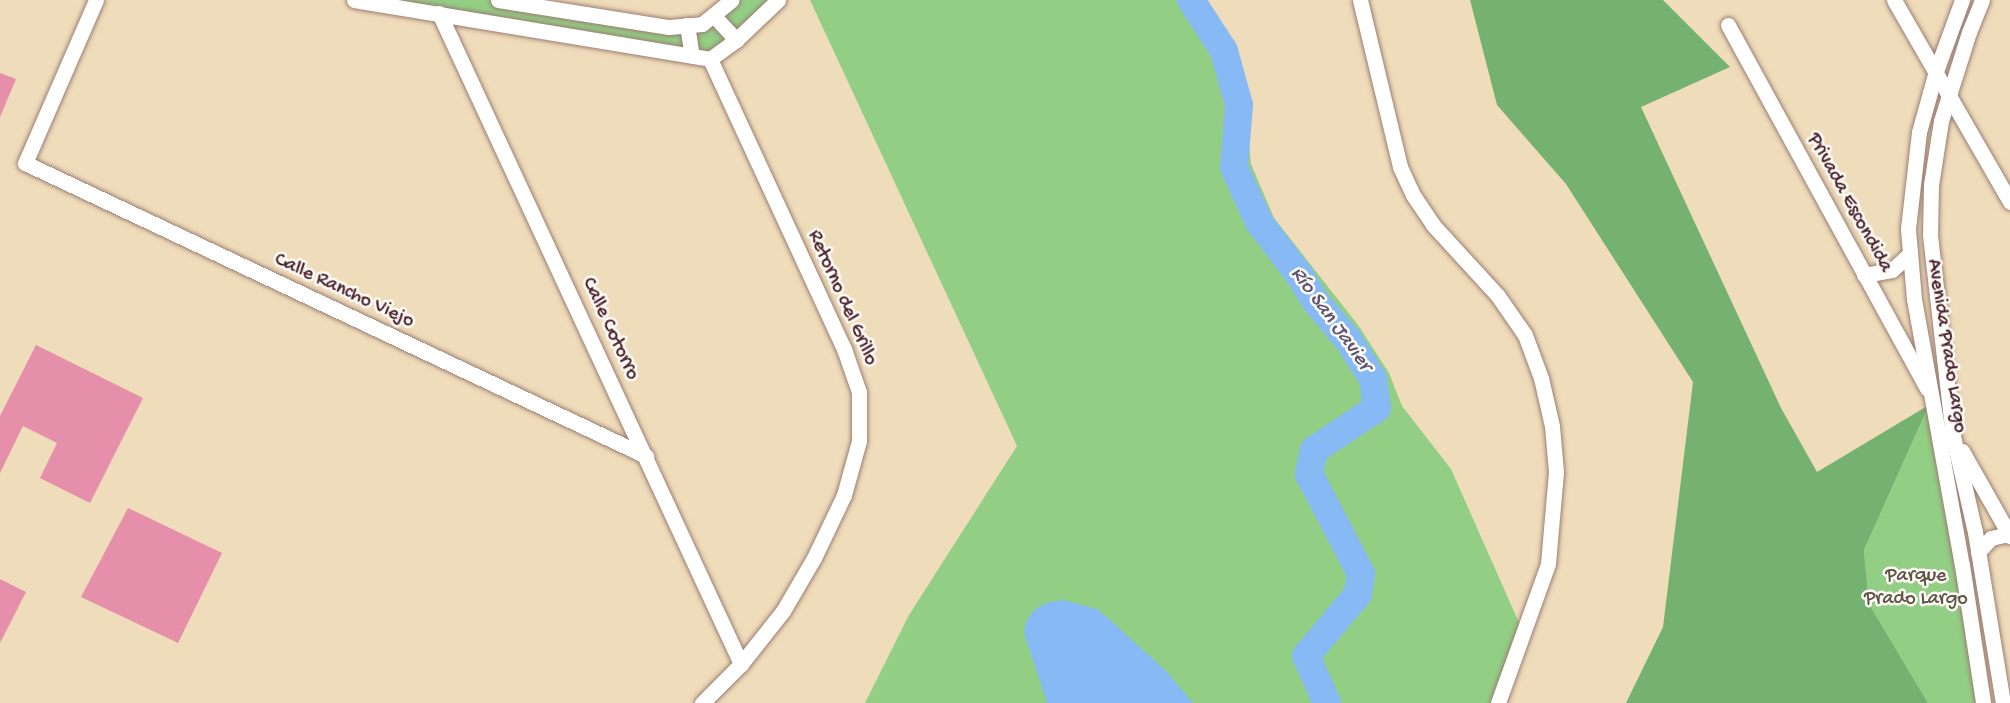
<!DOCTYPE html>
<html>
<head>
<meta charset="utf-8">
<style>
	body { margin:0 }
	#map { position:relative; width:2010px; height:703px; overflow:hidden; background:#efdcba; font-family:"Gochi Hand",sans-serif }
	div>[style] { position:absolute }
	.green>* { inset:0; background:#92cf85 }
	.forest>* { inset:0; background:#75b272 }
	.water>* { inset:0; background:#87baf5 }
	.river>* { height:28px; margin:-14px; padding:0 14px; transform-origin:14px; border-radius:14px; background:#87baf5 }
	.building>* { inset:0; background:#e68faa }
	.roads { filter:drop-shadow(0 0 2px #9c7e72) drop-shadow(0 0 2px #9c7e72) }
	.minor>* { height:15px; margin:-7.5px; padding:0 7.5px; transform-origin:7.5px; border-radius:7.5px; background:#fff }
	span { translate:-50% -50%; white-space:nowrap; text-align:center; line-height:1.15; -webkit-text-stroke:5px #fdfcf7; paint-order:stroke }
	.street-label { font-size:20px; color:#4a1f2b }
	.park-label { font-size:20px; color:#605446 }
	.water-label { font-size:21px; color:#5f5572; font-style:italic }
</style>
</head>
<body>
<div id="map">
	<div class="green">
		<i style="clip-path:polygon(354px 0,498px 0,702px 24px,732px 0,778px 0,710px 59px)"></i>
		<i style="clip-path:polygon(810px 0,1206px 0,1225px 30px,1242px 68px,1251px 164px,1274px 218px,1358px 325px,1389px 373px,1402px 406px,1451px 469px,1524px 634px,1498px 703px,865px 703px,909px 615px,1017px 446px)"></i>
		<i style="clip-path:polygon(1929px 405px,1986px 703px,1928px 703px,1869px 604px,1864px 550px)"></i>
	</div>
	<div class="forest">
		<i style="clip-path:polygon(1470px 0,1663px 0,1730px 67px,1641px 107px,1781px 408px,1817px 472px,1929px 405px,1864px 550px,1869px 604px,1928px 703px,1626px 703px,1663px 627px,1693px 382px,1566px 184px,1497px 105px)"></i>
	</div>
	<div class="water">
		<i style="clip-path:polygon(1063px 600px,1097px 609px,1110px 620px,1166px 671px,1193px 703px,1047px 703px,1024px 633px,1026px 622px,1034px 610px,1046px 603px)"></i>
	</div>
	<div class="river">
		<i style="left:1191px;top:0;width:61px;rotate:57.1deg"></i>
		<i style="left:1224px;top:51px;width:56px;rotate:74.5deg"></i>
		<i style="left:1239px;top:105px;width:62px;rotate:94.6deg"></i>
		<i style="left:1234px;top:167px;width:60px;rotate:65.6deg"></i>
		<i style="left:1259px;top:222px;width:68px;rotate:52.8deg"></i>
		<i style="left:1300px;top:276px;width:32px;rotate:58deg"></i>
		<i style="left:1317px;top:303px;width:50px;rotate:49.9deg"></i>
		<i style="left:1349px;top:341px;width:45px;rotate:57.7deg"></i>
		<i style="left:1373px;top:379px;width:29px;rotate:82deg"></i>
		<i style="left:1377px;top:408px;width:76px;rotate:146.3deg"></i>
		<i style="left:1314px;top:450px;width:25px;rotate:102deg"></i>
		<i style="left:1309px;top:474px;width:113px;rotate:62.5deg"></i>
		<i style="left:1361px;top:574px;width:20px;rotate:99deg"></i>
		<i style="left:1358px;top:594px;width:81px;rotate:130deg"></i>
		<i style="left:1306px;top:656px;width:51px;rotate:65.9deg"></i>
	</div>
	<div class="building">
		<i style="clip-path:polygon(0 73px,16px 79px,0 117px)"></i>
		<i style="clip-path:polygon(36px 345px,143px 398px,90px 503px,40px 478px,57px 443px,23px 426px,0 473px,0 416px)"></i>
		<i style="clip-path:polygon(128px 508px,222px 553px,178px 643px,81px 597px)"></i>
		<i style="clip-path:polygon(0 579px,26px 592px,0 643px)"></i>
	</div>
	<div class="roads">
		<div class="minor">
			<i style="left:96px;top:0;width:178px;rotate:113.5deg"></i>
			<i style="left:25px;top:163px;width:687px;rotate:25.26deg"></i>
			<i style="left:354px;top:0;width:361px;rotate:9.4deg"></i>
			<i style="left:710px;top:59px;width:32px;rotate:-36deg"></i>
			<i style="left:736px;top:40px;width:58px;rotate:-43.6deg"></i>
			<i style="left:498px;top:0;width:173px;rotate:9deg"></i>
			<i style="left:669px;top:27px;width:33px;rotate:-5deg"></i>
			<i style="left:702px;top:24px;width:38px;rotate:-39deg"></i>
			<i style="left:1360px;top:0;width:172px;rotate:76.5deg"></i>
			<i style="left:1400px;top:167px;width:31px;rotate:65deg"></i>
			<i style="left:1413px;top:195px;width:36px;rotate:56deg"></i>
			<i style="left:1433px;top:225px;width:96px;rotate:47.5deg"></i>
			<i style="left:1498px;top:296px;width:47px;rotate:55.3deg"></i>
			<i style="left:1525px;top:335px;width:46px;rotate:69.6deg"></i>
			<i style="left:1541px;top:378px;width:49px;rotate:77.1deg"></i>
			<i style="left:1552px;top:426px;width:46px;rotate:85deg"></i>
			<i style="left:1556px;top:472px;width:92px;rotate:95deg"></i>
			<i style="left:1548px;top:564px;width:148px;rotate:109.8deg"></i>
			<i style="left:1894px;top:0;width:233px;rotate:60.1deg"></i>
			<i style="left:1962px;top:0;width:76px;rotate:110.1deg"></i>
			<i style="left:1936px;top:71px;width:63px;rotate:105.6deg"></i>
			<i style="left:1919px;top:132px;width:98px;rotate:96.5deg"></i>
			<i style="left:1908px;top:229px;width:70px;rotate:85.1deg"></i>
			<i style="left:1914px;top:299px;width:270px;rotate:79.8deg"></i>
			<i style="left:1962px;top:565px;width:140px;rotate:81.3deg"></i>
			<i style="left:1982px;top:0;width:35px;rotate:112deg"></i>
			<i style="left:1969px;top:32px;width:93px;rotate:107.5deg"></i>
			<i style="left:1941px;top:121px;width:65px;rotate:98.9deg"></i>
			<i style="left:1931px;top:185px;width:50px;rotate:91.1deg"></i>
			<i style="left:1930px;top:235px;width:202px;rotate:83.5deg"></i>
			<i style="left:1953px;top:436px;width:98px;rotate:77.1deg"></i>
			<i style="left:1975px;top:532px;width:173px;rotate:80.7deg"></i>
			<i style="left:439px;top:13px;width:718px;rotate:65.11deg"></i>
			<i style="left:714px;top:16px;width:33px;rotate:47deg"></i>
			<i style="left:687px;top:25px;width:31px;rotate:81deg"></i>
			<i style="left:1728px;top:25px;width:415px;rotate:61.3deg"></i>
			<i style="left:1864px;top:275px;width:28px;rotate:-10deg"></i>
			<i style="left:1892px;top:270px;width:24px;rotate:-42deg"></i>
			<i style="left:1962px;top:451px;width:98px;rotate:60.5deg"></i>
			<i style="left:1978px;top:552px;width:19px;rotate:-47deg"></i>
			<i style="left:1991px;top:538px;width:18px;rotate:-13deg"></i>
			<i style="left:702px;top:703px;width:55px;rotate:-45deg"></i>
			<i style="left:741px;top:664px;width:68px;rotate:-51.6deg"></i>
			<i style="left:783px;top:611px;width:61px;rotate:-59.7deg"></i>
			<i style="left:814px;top:558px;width:70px;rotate:-64.5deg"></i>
			<i style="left:844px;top:495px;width:56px;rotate:-74.5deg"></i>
			<i style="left:859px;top:441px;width:49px;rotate:-90deg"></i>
			<i style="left:859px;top:392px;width:46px;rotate:-109.2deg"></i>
			<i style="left:844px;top:349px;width:319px;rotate:-114.8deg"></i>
		</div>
	</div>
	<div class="street-label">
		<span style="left:1849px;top:203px;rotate:61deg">Privada Escondida</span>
		<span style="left:344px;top:291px;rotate:25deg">Calle Rancho Viejo</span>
		<span style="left:842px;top:298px;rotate:66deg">Retorno del Grillo</span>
		<span style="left:610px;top:329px;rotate:65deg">Calle Cotorro</span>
		<span style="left:1946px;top:346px;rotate:81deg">Avenida Prado Largo</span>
	</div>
	<div class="park-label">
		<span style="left:1916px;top:588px">Parque<br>Prado Largo</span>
	</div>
	<div class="water-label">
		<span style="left:1330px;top:320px;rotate:54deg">Río San Javier</span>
	</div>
</div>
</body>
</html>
